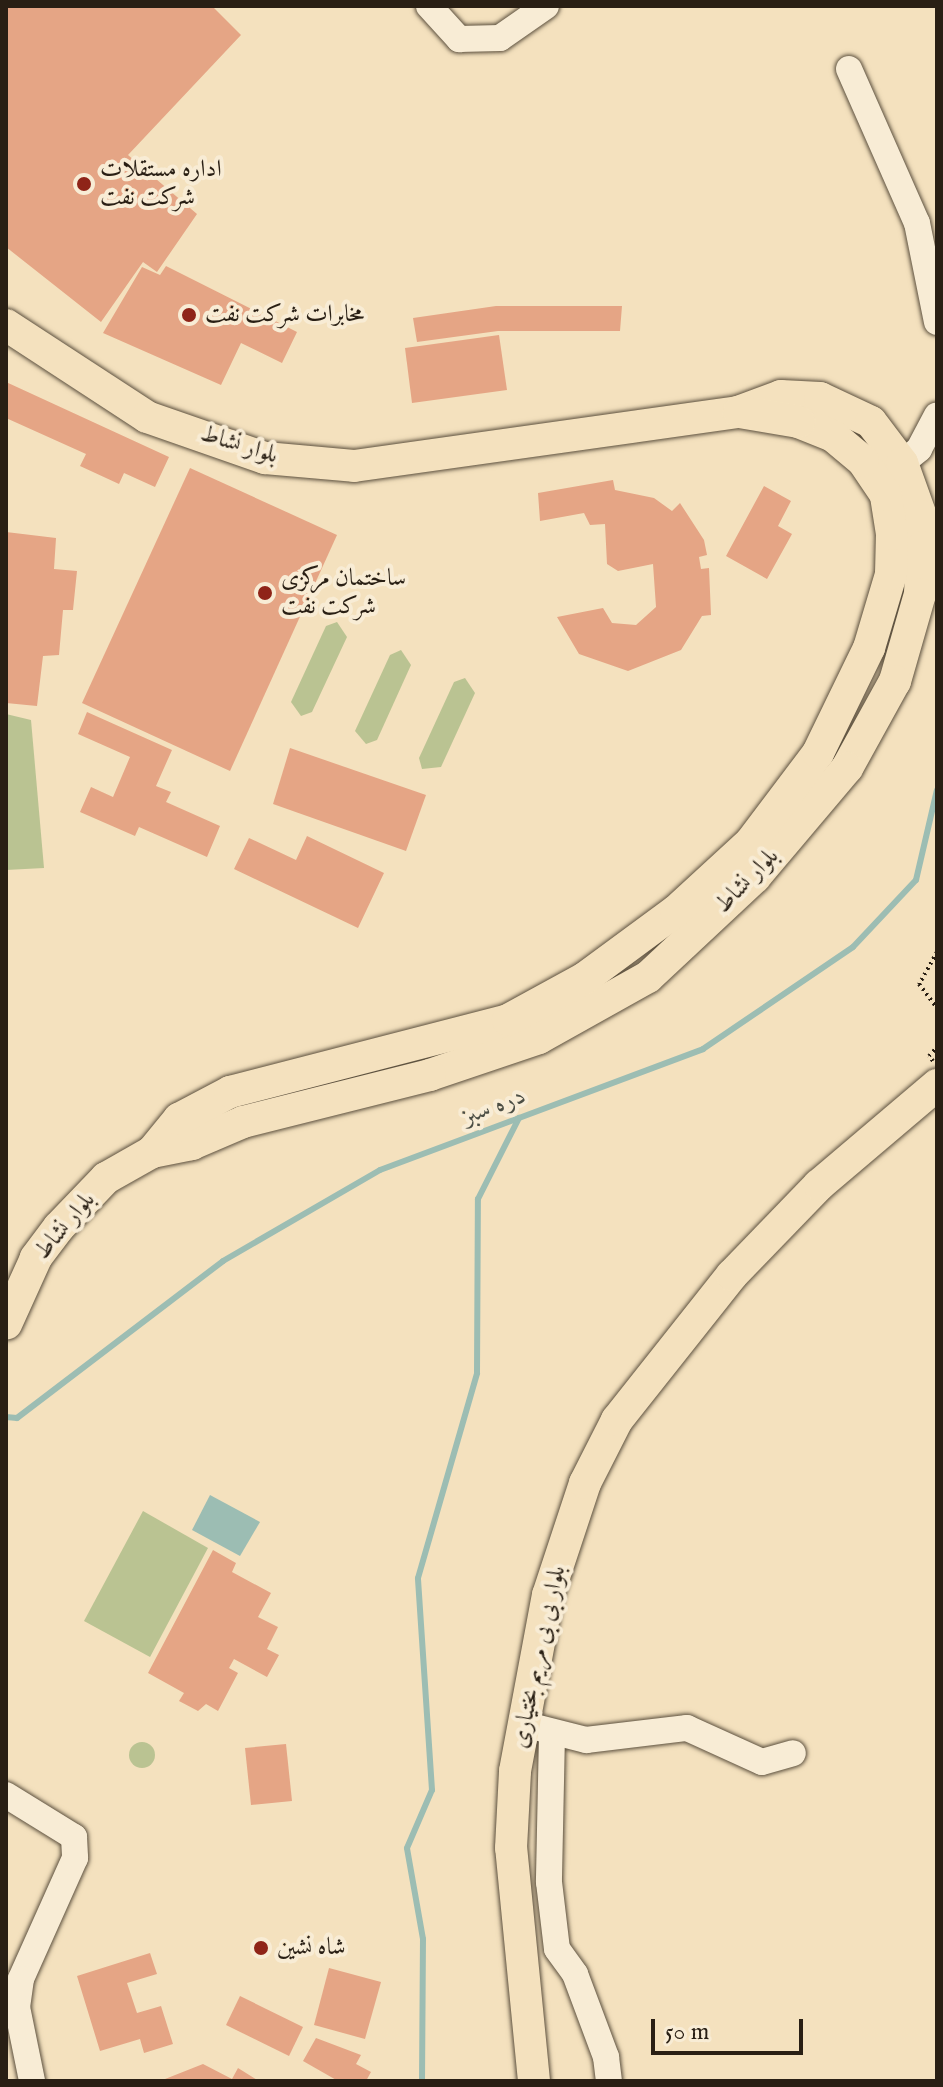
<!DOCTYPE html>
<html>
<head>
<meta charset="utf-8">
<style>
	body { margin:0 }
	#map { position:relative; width:943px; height:2087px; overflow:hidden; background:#f4e1be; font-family:"IM FELL English",Amiri,serif }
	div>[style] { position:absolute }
	.green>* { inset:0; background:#bac392 }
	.round { border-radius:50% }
	.water>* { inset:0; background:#9cbdb3 }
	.stream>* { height:6px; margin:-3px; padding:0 3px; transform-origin:3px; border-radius:3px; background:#9cbdb3 }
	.building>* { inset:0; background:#e5a585 }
	.path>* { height:4px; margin-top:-2px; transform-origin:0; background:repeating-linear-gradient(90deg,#291f14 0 2px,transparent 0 6px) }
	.roads { filter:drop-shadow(0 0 2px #5c503e) drop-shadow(0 0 2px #5c503e) }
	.minor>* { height:26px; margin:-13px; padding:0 13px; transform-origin:13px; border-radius:13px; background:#f8ecd5 }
	.major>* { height:32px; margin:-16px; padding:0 16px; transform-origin:16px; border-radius:16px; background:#f4e1be }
	.dots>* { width:22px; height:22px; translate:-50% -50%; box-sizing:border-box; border:4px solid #f8ecd5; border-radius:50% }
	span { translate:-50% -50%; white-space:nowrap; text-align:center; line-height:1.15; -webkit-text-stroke:8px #f8ecd5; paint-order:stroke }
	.poi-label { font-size:24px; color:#291f14 }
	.left { translate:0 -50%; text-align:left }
	.street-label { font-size:24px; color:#291f14 }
	.water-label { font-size:26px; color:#4c4e44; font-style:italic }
	.frame { position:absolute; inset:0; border:8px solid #291f14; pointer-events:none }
	.scale { position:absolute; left:651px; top:2019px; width:152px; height:36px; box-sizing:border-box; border:4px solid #291f14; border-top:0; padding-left:10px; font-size:24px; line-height:28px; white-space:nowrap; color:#291f14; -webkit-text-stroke:6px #f8ecd5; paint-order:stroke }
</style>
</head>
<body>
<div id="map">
	<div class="green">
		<i style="clip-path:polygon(337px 622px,347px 637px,312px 712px,301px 716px,291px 702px,326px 626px)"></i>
		<i style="clip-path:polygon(401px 650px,411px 665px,377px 740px,366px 744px,355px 731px,390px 655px)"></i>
		<i style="clip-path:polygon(465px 678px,475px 693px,441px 767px,422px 769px,419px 758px,454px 682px)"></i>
		<i style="clip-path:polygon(6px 714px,31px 720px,44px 868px,6px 870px)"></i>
		<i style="clip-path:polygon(143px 1511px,208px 1548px,150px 1657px,84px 1621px)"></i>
		<i class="round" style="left:129px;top:1742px;width:26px;height:26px"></i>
	</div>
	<div class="water">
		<i style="clip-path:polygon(210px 1495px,260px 1522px,240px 1556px,192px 1530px)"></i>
	</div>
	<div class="stream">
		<i style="left:6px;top:1417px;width:11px;rotate:5deg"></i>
		<i style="left:17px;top:1418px;width:259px;rotate:-37.3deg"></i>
		<i style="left:223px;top:1261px;width:181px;rotate:-30.1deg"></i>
		<i style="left:380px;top:1170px;width:345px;rotate:-20.5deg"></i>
		<i style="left:703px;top:1049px;width:181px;rotate:-34.2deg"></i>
		<i style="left:853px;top:947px;width:92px;rotate:-46.8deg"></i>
		<i style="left:916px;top:880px;width:92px;rotate:-76.9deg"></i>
		<i style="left:422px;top:2081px;width:142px;rotate:-89.6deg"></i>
		<i style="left:423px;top:1939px;width:92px;rotate:-100deg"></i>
		<i style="left:407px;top:1848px;width:63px;rotate:-66.7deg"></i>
		<i style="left:432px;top:1790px;width:212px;rotate:-93.8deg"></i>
		<i style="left:418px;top:1578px;width:213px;rotate:-73.9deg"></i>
		<i style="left:477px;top:1373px;width:174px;rotate:-89.7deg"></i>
		<i style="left:478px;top:1199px;width:91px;rotate:-63.2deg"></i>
	</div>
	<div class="building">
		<i style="clip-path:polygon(6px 6px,212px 6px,241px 35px,128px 155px,197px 214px,157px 272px,143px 262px,101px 322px,6px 247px)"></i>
		<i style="clip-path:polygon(166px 266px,297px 332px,282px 363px,241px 343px,221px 385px,103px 333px,142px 267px,160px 275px)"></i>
		<i style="clip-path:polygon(496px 306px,622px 306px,620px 331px,498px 331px,417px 342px,413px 318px)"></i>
		<i style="clip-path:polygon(499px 335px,507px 390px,412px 403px,405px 348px)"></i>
		<i style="clip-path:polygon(6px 382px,169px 457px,155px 487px,124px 473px,119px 484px,80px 466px,86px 454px,6px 418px)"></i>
		<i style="clip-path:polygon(190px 468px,337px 535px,230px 771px,82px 703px)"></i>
		<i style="clip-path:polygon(613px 480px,615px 490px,654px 498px,672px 511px,680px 503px,704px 540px,707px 555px,699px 557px,701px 569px,709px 568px,711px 615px,702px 616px,681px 650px,628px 671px,579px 654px,557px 617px,603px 608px,612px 623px,636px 625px,656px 607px,653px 564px,618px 571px,607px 564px,605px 524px,590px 525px,584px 513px,540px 521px,538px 493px)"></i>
		<i style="clip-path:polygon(764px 486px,791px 501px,778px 526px,792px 534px,767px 579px,726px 556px)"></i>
		<i style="clip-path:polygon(6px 532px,56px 538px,54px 569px,77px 571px,73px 610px,63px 610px,59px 655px,43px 656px,37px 706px,6px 703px)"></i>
		<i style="clip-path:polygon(87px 712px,172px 750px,156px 786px,171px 792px,166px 802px,220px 826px,207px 857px,139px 827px,135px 836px,80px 812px,91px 787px,113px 797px,130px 757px,78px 734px)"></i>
		<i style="clip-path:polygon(290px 748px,426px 795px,406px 851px,273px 804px)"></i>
		<i style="clip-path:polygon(307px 836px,384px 873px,358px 928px,234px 869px,249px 838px,296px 860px)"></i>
		<i style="clip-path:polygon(213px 1550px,236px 1563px,232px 1572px,271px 1593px,258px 1617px,278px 1627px,267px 1649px,279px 1655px,267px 1677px,234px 1659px,229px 1668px,238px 1673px,218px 1711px,206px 1704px,198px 1711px,179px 1701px,184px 1693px,148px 1673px)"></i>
		<i style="clip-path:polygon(286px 1744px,292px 1801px,251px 1805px,245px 1748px)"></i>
		<i style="clip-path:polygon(150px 1953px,157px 1974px,127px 1983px,137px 2013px,161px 2006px,173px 2044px,144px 2053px,140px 2039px,100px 2051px,77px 1976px)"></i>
		<i style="clip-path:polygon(329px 1968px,381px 1982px,365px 2039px,314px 2025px)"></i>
		<i style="clip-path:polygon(240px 1996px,303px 2027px,289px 2056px,226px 2025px)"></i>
		<i style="clip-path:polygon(316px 2038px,361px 2055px,356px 2064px,371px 2072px,366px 2081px,338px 2081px,303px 2061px)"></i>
		<i style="clip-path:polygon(203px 2064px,232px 2079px,238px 2068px,259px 2081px,160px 2081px)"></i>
	</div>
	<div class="path">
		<i style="left:937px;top:952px;width:37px;rotate:119deg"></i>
		<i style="left:919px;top:984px;width:30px;rotate:53deg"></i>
		<i style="left:933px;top:1061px;width:6px;rotate:-129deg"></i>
		<i style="left:929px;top:1056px;width:12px;rotate:-48deg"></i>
	</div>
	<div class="roads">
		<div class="minor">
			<i style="left:429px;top:6px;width:45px;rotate:47.7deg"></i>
			<i style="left:459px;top:39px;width:41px;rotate:-1.4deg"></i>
			<i style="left:500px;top:38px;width:56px;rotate:-34.8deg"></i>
			<i style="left:849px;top:69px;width:168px;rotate:66.2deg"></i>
			<i style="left:917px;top:223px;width:101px;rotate:78.6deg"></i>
			<i style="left:902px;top:463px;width:22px;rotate:-39deg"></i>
			<i style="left:919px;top:449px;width:38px;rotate:-62deg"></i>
			<i style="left:539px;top:1728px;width:49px;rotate:14.3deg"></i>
			<i style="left:586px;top:1740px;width:102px;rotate:-6.8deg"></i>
			<i style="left:687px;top:1728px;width:82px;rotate:24.4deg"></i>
			<i style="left:762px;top:1762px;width:32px;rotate:-16deg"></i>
			<i style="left:552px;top:1734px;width:148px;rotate:91.2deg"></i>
			<i style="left:549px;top:1882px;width:67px;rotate:83.2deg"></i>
			<i style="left:557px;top:1949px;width:31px;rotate:54deg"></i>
			<i style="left:575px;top:1974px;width:89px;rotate:69.5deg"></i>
			<i style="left:606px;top:2057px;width:24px;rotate:83deg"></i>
			<i style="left:6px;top:1795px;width:80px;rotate:31.7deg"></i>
			<i style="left:74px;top:1837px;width:21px;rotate:87deg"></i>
			<i style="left:75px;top:1858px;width:133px;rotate:114.1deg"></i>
			<i style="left:21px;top:1979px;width:28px;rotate:98deg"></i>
			<i style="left:17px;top:2007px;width:76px;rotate:78.5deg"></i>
		</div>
		<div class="major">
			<i style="left:6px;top:325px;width:168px;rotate:33.1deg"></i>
			<i style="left:147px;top:417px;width:125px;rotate:19.2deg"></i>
			<i style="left:265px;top:458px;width:89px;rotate:5.1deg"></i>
			<i style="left:354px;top:466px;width:388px;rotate:-8deg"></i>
			<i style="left:738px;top:412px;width:46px;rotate:-20.4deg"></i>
			<i style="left:781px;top:396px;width:39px;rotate:3deg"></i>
			<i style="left:820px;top:398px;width:56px;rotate:25.2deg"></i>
			<i style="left:871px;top:422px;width:51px;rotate:52.9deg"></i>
			<i style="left:902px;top:463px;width:56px;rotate:70.3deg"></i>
			<i style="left:921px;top:516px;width:31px;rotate:88deg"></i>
			<i style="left:922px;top:547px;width:47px;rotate:92.4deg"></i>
			<i style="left:920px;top:594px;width:91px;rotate:106deg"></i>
			<i style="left:895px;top:681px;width:99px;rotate:118.9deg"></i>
			<i style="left:847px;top:768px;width:143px;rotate:130.2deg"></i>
			<i style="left:755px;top:877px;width:146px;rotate:136.9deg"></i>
			<i style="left:648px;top:977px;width:125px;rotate:150.8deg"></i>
			<i style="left:539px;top:1038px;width:115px;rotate:161.3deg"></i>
			<i style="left:430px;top:1075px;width:193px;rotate:165.9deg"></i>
			<i style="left:243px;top:1122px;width:56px;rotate:156.7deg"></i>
			<i style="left:192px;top:1144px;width:41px;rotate:168.7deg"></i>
			<i style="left:152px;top:1152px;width:53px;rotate:150.5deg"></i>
			<i style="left:106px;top:1178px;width:68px;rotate:133.8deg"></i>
			<i style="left:59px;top:1227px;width:39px;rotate:127deg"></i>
			<i style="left:36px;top:1258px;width:72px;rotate:114.4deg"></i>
			<i style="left:152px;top:1152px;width:43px;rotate:-50.7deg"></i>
			<i style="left:179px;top:1119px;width:58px;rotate:-27.9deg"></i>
			<i style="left:230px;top:1092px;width:287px;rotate:-14.5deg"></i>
			<i style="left:508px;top:1020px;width:88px;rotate:-28.6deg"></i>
			<i style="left:585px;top:978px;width:113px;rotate:-36.4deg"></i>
			<i style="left:676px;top:911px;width:102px;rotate:-42.6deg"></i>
			<i style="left:751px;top:842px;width:111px;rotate:-53deg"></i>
			<i style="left:818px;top:753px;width:117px;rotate:-64.1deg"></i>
			<i style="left:869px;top:648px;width:77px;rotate:-73.4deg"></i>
			<i style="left:891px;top:574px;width:40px;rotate:-88.6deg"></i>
			<i style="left:892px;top:534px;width:39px;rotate:-99deg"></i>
			<i style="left:886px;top:495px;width:41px;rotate:-124.1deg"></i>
			<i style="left:863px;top:461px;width:39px;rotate:-140deg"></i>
			<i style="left:833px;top:436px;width:37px;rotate:-158deg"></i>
			<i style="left:799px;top:422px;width:61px;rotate:-170.5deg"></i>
			<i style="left:534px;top:2081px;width:234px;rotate:-95.6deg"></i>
			<i style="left:511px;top:1848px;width:77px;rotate:-87deg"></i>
			<i style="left:515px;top:1771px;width:179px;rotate:-79.4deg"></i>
			<i style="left:548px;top:1595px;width:118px;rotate:-71.7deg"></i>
			<i style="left:585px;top:1483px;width:71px;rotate:-63.1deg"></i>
			<i style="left:617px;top:1420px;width:185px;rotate:-51.6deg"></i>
			<i style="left:732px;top:1275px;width:125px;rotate:-46deg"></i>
			<i style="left:819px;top:1185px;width:155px;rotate:-40.3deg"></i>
		</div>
	</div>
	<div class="dots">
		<i style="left:84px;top:184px;background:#8f2418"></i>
		<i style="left:189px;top:315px;background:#8f2418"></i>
		<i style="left:265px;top:593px;background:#8f2418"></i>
		<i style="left:261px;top:1948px;background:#8f2418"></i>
	</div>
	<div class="poi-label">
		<span class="left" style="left:100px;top:184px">اداره مستقلات<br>شرکت نفت</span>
		<span class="left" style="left:205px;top:315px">مخابرات شرکت نفت</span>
		<span class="left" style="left:281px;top:593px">ساختمان مرکزی<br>شرکت نفت</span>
		<span class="left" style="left:277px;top:1948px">شاه نشین</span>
	</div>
	<div class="street-label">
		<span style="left:239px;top:445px;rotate:17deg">بلوار نشاط</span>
		<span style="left:747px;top:881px;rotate:-46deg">بلوار نشاط</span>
		<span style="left:65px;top:1226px;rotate:-50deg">بلوار نشاط</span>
		<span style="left:539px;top:1657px;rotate:-78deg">بلوار بی بی مریم بختیاری</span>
	</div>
	<div class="water-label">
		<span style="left:494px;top:1106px;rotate:-21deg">دره سبز</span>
	</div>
	<div class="frame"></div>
	<div class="scale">50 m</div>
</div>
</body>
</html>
